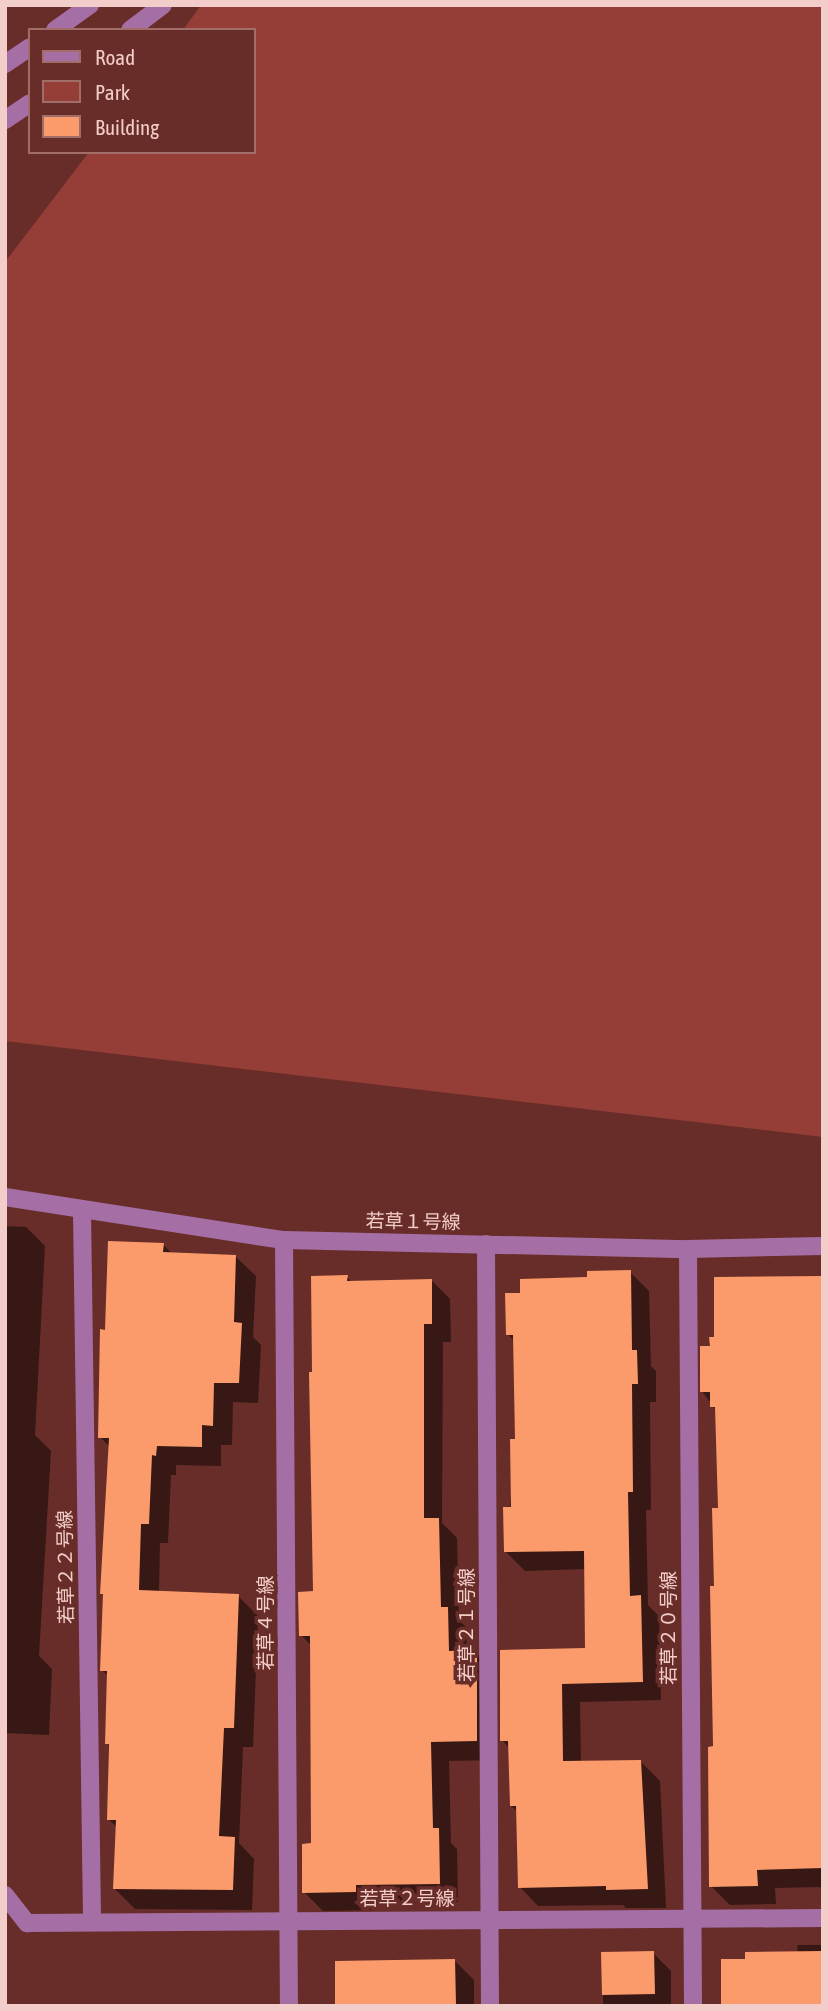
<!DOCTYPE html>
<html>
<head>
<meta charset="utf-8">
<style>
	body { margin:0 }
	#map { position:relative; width:828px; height:2011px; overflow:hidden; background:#682d28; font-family:"Asap Condensed","Noto Sans JP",sans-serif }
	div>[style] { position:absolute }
	.green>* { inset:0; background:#953d37 }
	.shadow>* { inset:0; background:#0007 }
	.building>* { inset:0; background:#fb9b6b }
	.minor>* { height:18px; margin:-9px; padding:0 9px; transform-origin:9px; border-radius:9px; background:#a56fa6 }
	span { translate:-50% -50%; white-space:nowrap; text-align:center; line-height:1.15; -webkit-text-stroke:7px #682d28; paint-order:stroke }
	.street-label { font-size:19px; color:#f3cdc9 }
	.frame { position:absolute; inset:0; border:7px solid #f3cdc9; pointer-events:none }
	.legend { position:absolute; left:28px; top:28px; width:228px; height:126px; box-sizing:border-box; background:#682d28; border:2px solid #a06d68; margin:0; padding:9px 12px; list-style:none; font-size:21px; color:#f3cdc9 }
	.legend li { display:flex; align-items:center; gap:14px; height:35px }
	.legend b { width:35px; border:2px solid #a06d68 }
</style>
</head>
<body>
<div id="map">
	<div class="green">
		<i style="clip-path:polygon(201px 5px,823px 5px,823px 1137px,5px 1041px,5px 262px,89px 152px,254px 152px,254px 30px,183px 30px)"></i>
	</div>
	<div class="shadow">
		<i style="clip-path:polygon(5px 1226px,26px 1227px,45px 1246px,35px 1435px,51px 1451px,39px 1656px,52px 1669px,49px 1735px,5px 1733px)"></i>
		<i style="clip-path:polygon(163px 1244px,172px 1254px,235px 1256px,256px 1276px,253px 1337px,261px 1345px,258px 1403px,233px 1402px,232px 1445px,221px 1445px,221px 1466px,176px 1465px,176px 1475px,171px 1475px,168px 1543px,160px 1543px,159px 1592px,238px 1596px,258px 1616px,253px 1747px,243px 1747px,239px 1843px,254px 1859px,252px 1910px,135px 1909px,115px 1889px,118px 1828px,108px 1819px,109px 1677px,102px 1670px,110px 1447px,100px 1437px,107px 1331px)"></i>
		<i style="clip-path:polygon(630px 1272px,649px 1291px,651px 1366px,656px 1371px,656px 1402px,650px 1402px,651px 1510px,646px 1510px,648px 1605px,659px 1616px,661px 1700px,580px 1702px,581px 1763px,641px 1762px,660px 1781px,666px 1908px,626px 1908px,623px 1905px,538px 1906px,520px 1887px,518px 1812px,511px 1806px,510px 1749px,502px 1740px,586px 1650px,586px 1569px,525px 1571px,506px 1552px,516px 1441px,515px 1342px,508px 1334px,522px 1294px)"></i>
		<i style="clip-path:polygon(347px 1277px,353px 1283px,431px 1280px,450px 1299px,451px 1342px,443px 1342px,442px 1523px,457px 1538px,459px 1620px,466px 1627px,467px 1652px,476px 1652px,495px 1671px,495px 1760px,449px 1761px,451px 1843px,457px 1849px,458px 1902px,374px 1904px,375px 1910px,323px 1911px,304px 1892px,313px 1845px,312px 1646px,301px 1635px,315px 1593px,314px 1374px)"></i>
		<i style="clip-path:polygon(823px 1278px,823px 1892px,820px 1887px,775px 1888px,776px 1904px,730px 1905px,711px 1886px,716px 1588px,720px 1509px,717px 1412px,702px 1391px,711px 1348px)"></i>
		<i style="clip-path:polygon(797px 1945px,823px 1945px,823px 2006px,747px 1961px,798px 1953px)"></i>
		<i style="clip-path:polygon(653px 1953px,671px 1971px,671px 2006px,603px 2006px,603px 1954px)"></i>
		<i style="clip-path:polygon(455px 1961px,474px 1980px,474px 2006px,337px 2006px)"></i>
	</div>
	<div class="building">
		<i style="clip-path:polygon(108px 1241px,164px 1243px,163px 1252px,236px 1255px,234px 1322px,242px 1323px,239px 1383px,214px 1383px,213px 1426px,202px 1425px,202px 1447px,157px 1446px,156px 1456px,152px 1455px,149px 1524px,141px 1524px,139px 1590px,239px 1594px,234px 1728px,224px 1728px,219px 1836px,235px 1837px,233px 1890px,113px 1889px,116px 1820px,107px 1820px,109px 1744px,105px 1744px,107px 1671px,100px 1671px,103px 1594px,100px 1594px,109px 1438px,98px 1438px,100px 1329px,105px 1330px)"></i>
		<i style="clip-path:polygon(631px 1270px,632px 1350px,637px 1350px,638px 1384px,632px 1384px,633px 1492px,628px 1492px,630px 1596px,641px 1595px,643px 1682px,562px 1684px,563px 1761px,641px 1760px,648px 1889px,606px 1890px,606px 1886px,518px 1888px,516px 1806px,510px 1806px,508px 1741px,500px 1741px,500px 1650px,585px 1648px,584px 1551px,504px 1552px,503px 1507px,511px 1507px,510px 1439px,515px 1439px,513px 1335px,506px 1335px,505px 1293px,520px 1293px,520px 1279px,587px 1277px,587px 1271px)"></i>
		<i style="clip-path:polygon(348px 1275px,347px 1281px,432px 1279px,432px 1324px,424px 1324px,424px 1518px,439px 1518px,441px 1607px,448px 1607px,449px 1651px,477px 1650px,477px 1741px,431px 1742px,433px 1828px,439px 1828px,440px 1884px,356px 1885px,356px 1892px,302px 1893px,302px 1844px,311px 1843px,310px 1636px,299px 1636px,298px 1592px,313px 1591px,309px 1372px,312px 1372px,311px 1276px)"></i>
		<i style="clip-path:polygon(823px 1276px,823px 1868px,757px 1870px,758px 1886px,709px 1887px,708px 1747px,713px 1746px,710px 1586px,714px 1586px,712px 1508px,718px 1508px,715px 1407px,710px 1407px,710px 1392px,700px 1392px,700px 1346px,710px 1346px,709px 1337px,714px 1337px,714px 1277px)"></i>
		<i style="clip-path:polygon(654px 1951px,655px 1994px,602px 1995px,601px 1952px)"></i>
		<i style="clip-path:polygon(823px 1951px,823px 2006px,721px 2006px,721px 1959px,745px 1959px,745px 1952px)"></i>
		<i style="clip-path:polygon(455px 1959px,456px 2005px,335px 2006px,335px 1961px)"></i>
	</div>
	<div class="minor">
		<i style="left:55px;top:30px;width:43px;rotate:-35.5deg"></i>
		<i style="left:130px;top:30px;width:41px;rotate:-37.1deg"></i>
		<i style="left:5px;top:64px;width:30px;rotate:-34deg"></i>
		<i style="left:5px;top:120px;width:30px;rotate:-34deg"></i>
		<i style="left:5px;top:1197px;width:282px;rotate:8.8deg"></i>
		<i style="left:284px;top:1240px;width:404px;rotate:1.3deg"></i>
		<i style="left:688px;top:1249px;width:135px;rotate:-1.3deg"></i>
		<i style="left:82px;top:1211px;width:711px;rotate:89.19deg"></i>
		<i style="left:284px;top:1240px;width:766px;rotate:89.63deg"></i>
		<i style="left:486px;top:1244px;width:762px;rotate:89.7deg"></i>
		<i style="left:688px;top:1249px;width:757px;rotate:89.62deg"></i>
		<i style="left:5px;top:1895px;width:36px;rotate:52deg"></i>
		<i style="left:27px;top:1923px;width:796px;rotate:-0.36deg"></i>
	</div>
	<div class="street-label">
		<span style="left:413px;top:1222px;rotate:1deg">若草１号線</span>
		<span style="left:66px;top:1567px;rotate:-91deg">若草２２号線</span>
		<span style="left:266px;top:1623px;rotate:-90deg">若草４号線</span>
		<span style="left:467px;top:1625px;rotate:-90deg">若草２１号線</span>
		<span style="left:669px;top:1628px;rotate:-90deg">若草２０号線</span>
		<span style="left:407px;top:1899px">若草２号線</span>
	</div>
	<div class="frame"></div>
	<ul class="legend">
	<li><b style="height:9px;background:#a56fa6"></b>Road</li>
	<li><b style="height:19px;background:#953d37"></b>Park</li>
	<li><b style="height:19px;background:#fb9b6b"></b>Building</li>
	</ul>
</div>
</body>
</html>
